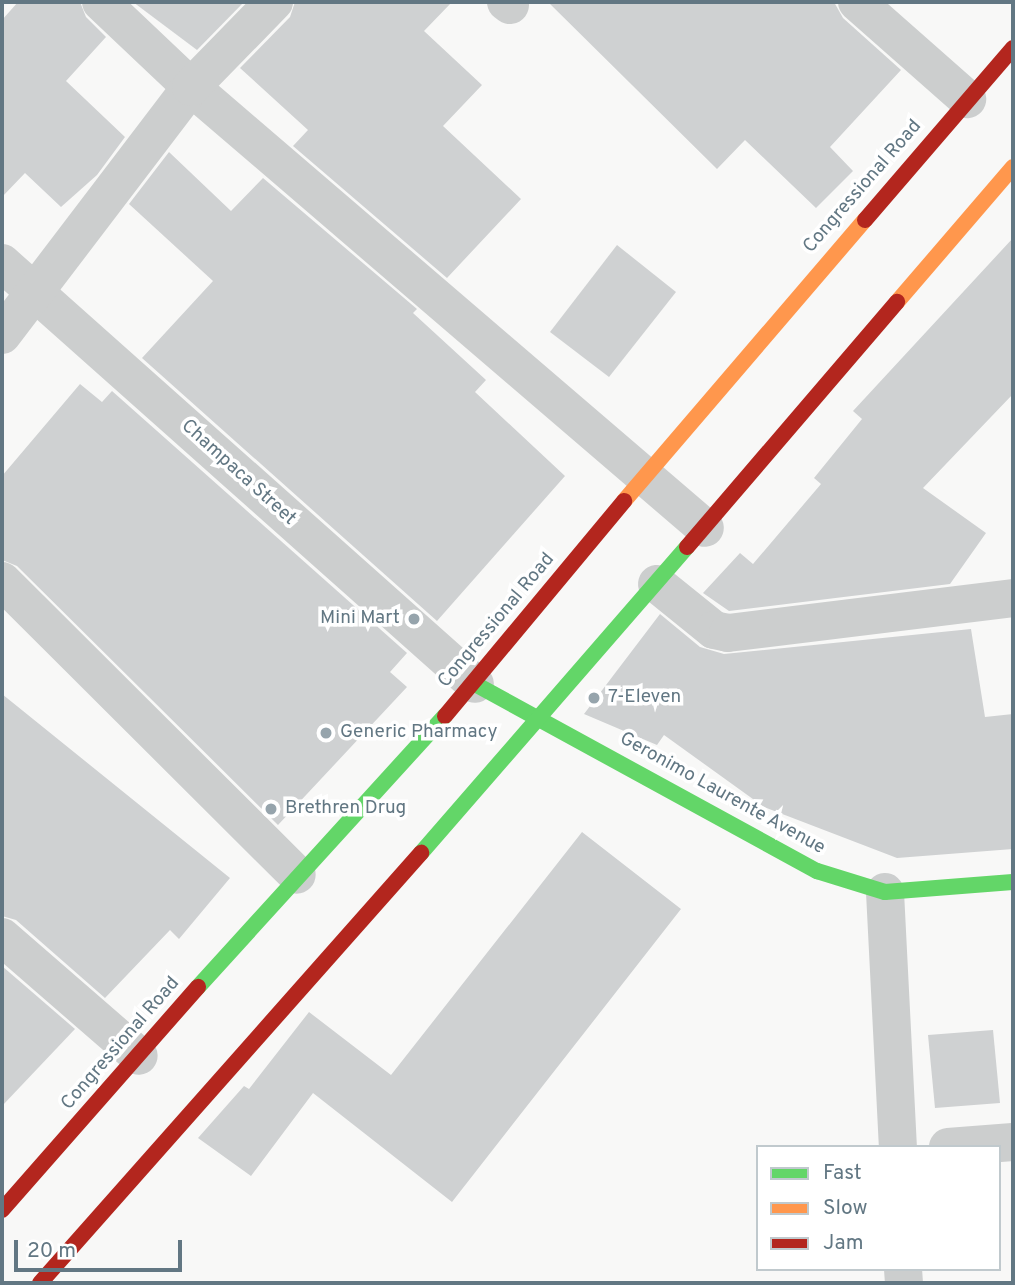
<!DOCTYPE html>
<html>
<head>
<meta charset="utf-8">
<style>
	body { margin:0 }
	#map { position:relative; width:1015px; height:1285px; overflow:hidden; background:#f8f8f7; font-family:Overpass,sans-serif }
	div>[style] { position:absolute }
	.building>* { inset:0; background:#cfd1d2 }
	.street>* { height:38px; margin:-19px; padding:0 19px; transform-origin:19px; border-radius:19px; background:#cccece }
	.fast>* { height:16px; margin:-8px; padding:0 8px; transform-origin:8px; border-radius:8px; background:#63d668 }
	.slow>* { height:16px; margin:-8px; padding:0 8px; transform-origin:8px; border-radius:8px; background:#ff974d }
	.jam>* { height:16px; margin:-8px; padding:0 8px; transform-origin:8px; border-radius:8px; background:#b3261e }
	.dots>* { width:19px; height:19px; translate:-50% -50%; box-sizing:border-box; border:4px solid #fff; border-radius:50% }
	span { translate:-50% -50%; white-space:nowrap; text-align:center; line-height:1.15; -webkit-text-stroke:7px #fff; paint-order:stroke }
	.street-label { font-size:19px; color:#627783 }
	.poi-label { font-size:19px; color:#627783 }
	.right { translate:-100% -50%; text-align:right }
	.left { translate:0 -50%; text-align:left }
	.frame { position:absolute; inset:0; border:4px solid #627783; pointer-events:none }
	.legend { position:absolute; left:756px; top:1145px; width:245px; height:126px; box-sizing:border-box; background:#fff; border:2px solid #c0c9cd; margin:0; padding:9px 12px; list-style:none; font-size:21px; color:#627783 }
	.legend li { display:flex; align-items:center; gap:14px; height:35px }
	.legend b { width:35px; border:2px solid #c0c9cd }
	.scale { position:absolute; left:14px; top:1240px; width:168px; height:32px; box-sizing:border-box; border:4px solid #627783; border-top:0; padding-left:9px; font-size:21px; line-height:24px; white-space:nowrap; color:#627783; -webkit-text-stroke:5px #fff; paint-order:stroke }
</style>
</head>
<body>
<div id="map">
	<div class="building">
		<i style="clip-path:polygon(18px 2px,80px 2px,86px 17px,106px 37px,66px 81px,125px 137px,97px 175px,61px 207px,25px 173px,2px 197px,2px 20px)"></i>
		<i style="clip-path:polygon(133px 2px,244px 2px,197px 50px)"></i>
		<i style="clip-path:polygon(295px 2px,452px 2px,424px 31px,482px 85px,443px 126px,521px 199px,447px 278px,293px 146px,308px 130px,240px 68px,290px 17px)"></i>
		<i style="clip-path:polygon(548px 2px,834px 2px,843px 18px,901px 70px,830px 147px,853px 171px,816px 208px,745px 140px,717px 169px)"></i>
		<i style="clip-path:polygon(169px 152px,231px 211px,263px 178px,417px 309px,413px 313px,486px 380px,475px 392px,565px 476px,437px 621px,142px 358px,213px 281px,129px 204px)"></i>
		<i style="clip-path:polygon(1013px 238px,1013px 394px,923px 488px,986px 533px,950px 584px,729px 611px,703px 593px,740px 553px,753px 564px,821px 484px,814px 478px,862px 419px,853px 411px)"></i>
		<i style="clip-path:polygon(617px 245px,676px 292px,609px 377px,550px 332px)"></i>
		<i style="clip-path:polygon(80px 384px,102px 402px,112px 391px,407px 653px,390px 672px,407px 687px,278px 825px,17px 566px,2px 560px,2px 476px)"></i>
		<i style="clip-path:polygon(660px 614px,700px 647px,724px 654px,971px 629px,985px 717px,1013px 714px,1013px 849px,897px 858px,764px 807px,664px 735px,657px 745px,584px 714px)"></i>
		<i style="clip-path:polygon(2px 694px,230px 878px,179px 939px,170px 930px,105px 998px,16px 920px,2px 916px)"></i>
		<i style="clip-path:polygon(582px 832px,681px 909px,452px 1202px,313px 1093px,251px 1176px,198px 1138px,244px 1086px,249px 1089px,309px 1012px,391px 1075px)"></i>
		<i style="clip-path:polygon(2px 966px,75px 1029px,2px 1106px)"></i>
		<i style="clip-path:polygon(993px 1030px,1000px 1103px,935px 1108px,928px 1035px)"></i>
	</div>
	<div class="street">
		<i style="left:101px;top:2px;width:124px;rotate:43.4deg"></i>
		<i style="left:191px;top:87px;width:677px;rotate:40.63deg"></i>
		<i style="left:506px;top:2px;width:5px;rotate:37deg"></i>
		<i style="left:857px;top:2px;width:147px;rotate:41.4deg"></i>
		<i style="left:2px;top:263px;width:633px;rotate:41.67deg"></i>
		<i style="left:2px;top:335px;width:312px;rotate:-52.7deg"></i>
		<i style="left:191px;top:87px;width:119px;rotate:-45.7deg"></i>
		<i style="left:2px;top:581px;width:416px;rotate:44.9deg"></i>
		<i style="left:657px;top:584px;width:73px;rotate:38.9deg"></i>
		<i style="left:714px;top:630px;width:14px;rotate:12deg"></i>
		<i style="left:728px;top:633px;width:287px;rotate:-7deg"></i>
		<i style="left:885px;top:892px;width:255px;rotate:87.1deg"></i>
		<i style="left:2px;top:937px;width:181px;rotate:41deg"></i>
		<i style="left:948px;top:1147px;width:65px;rotate:-4.4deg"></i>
		<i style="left:903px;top:1269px;width:14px;rotate:86deg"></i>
	</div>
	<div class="fast">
		<i style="left:475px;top:684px;width:390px;rotate:28.7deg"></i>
		<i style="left:817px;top:871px;width:71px;rotate:17.2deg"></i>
		<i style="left:885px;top:892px;width:128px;rotate:-4.5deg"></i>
		<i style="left:421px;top:853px;width:405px;rotate:-49deg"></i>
		<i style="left:198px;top:987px;width:367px;rotate:-47.7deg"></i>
	</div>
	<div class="slow">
		<i style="left:897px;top:302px;width:178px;rotate:-49.3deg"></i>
		<i style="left:624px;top:501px;width:370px;rotate:-49.4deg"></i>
	</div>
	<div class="jam">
		<i style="left:865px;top:220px;width:227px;rotate:-49.3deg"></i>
		<i style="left:687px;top:547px;width:323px;rotate:-49.4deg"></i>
		<i style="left:445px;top:716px;width:280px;rotate:-50.2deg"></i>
		<i style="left:2px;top:1210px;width:297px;rotate:-48.7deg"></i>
		<i style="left:40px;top:1283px;width:575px;rotate:-48.46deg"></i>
	</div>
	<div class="dots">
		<i style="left:414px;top:619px;background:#96a4ac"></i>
		<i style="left:594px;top:698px;background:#96a4ac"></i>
		<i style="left:326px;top:733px;background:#96a4ac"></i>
		<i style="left:271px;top:809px;background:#96a4ac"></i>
	</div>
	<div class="street-label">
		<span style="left:863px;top:187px;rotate:-49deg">Congressional Road</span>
		<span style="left:238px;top:473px;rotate:42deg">Champaca Street</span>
		<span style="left:497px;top:621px;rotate:-50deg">Congressional Road</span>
		<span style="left:722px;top:794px;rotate:29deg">Geronimo Laurente Avenue</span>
		<span style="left:121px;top:1044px;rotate:-49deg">Congressional Road</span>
	</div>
	<div class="poi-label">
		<span class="right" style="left:400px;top:619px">Mini Mart</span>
		<span class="left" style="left:608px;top:698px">7-Eleven</span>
		<span class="left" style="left:340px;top:733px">Generic Pharmacy</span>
		<span class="left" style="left:285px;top:809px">Brethren Drug</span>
	</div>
	<div class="frame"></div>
	<ul class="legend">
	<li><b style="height:9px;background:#63d668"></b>Fast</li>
	<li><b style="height:9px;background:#ff974d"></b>Slow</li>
	<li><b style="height:9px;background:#b3261e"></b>Jam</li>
	</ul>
	<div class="scale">20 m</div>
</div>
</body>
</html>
